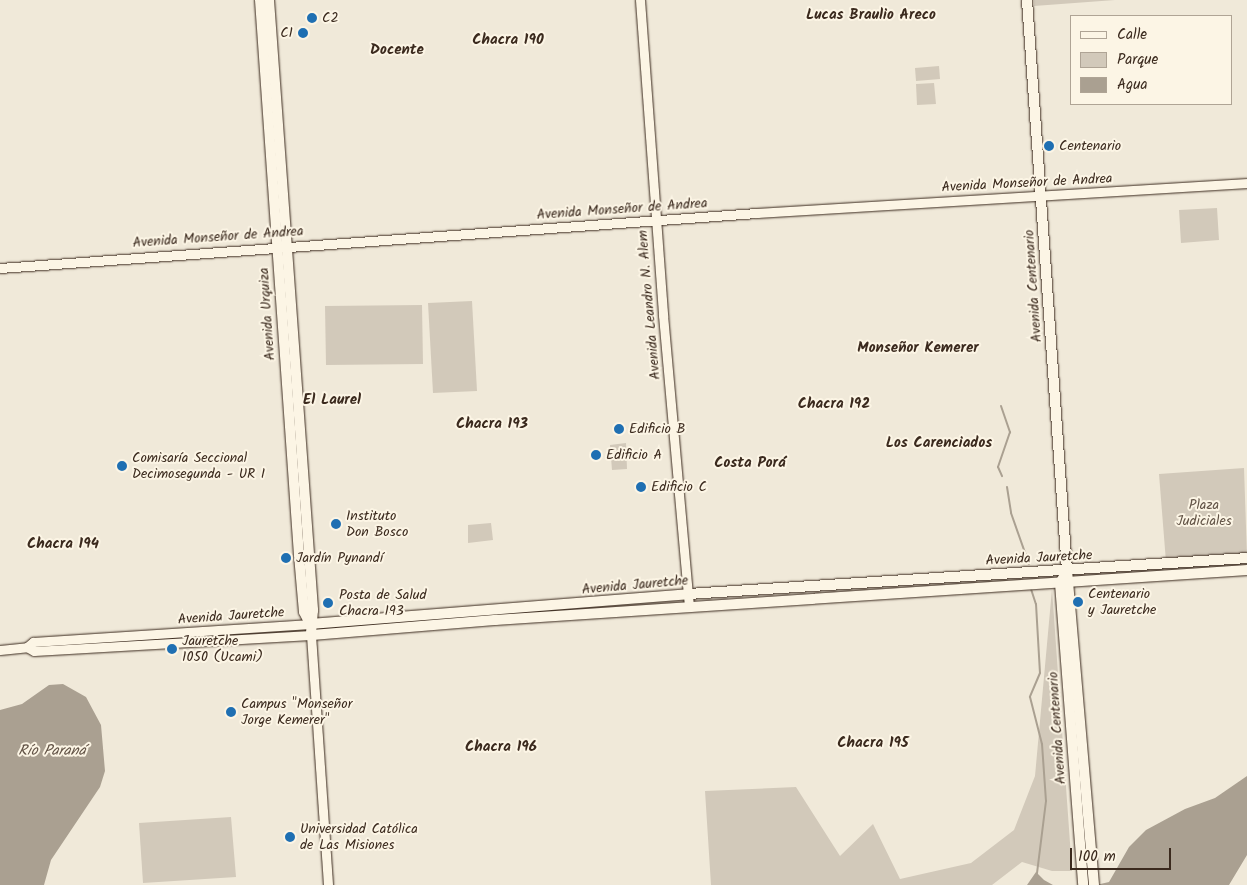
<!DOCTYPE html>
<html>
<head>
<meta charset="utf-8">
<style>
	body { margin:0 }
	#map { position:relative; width:1247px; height:885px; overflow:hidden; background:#f0e9d9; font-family:Kalam,sans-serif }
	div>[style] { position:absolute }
	.green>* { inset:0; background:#d2c9ba }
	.water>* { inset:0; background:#aaa091 }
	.stream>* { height:2px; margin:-1px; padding:0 1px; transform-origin:1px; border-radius:1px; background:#aaa091 }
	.roads { filter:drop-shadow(0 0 1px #3b2a1e) drop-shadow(0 0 1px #3b2a1e) }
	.secondary>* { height:9px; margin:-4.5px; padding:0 4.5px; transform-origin:4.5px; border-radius:4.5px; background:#fcf5e5 }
	.primary>* { height:10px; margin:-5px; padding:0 5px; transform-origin:5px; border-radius:5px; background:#fcf5e5 }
	.dots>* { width:14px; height:14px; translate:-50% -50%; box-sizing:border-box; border:2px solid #fcf5e5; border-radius:50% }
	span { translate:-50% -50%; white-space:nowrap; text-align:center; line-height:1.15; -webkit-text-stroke:4px #fcf5e5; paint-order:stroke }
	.poi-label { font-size:14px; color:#3b2a1e }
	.left { translate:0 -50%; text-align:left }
	.right { translate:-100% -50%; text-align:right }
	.street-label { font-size:14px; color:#3b2a1e }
	.park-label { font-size:14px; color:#615245 }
	.neighbourhood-label { font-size:15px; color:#3b2a1e; font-weight:700 }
	.water-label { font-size:15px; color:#625346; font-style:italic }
	.legend { position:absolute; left:1070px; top:15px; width:162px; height:90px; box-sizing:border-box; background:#fcf5e5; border:1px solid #afa495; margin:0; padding:6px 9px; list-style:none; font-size:15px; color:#3b2a1e }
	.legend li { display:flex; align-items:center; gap:10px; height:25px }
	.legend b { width:25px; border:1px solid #afa495 }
	.scale { position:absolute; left:1070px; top:848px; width:101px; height:22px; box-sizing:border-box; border:2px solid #3b2a1e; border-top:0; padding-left:6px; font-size:15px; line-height:18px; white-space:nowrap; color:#3b2a1e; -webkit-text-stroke:4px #fcf5e5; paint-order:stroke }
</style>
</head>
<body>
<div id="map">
	<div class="green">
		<i style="clip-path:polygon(1034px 0,1115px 0,1034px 6px)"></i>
		<i style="clip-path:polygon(939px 66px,940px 79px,916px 81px,915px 68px)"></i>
		<i style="clip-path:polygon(934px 83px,936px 104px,917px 105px,916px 84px)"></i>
		<i style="clip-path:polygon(1217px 208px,1219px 240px,1181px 243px,1179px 210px)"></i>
		<i style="clip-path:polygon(472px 301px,477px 391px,433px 393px,428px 303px)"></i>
		<i style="clip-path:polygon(422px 305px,423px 364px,326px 365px,325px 306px)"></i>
		<i style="clip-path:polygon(626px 443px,627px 469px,612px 470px,610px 445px)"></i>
		<i style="clip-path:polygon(1244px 468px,1247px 556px,1166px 562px,1159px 474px)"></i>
		<i style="clip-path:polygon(491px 523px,493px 540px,468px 543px,468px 525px)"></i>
		<i style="clip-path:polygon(1052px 589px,1072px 871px,1052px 871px,1022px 862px,992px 885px,711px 885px,705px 791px,796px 787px,840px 856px,873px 824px,900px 879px,971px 863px,1014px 830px,1035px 776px)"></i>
		<i style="clip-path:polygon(231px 817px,236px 877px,143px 883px,139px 823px)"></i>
	</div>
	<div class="water">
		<i style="clip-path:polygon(63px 684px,86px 697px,101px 725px,105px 771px,100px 787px,51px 860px,44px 885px,0 885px,0 710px,22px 704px,49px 685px)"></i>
		<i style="clip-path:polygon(1247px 776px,1247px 855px,1229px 885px,1096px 885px,1109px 882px,1129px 847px,1146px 830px,1185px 809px,1215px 798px)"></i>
		<i style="clip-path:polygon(1036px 872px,1044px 880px,1053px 885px,1027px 885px)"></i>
	</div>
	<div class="stream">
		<i style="left:1001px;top:406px;width:28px;rotate:71deg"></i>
		<i style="left:1010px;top:432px;width:37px;rotate:109deg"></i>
		<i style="left:998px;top:467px;width:10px;rotate:66deg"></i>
		<i style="left:1007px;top:487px;width:26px;rotate:81deg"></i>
		<i style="left:1011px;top:513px;width:54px;rotate:70.6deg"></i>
		<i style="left:1031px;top:589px;width:16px;rotate:72deg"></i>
		<i style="left:1036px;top:604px;width:69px;rotate:86.7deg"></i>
		<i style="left:1040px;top:673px;width:26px;rotate:113deg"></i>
		<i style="left:1030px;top:697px;width:49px;rotate:75.7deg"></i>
		<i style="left:1042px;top:744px;width:57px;rotate:86deg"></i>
		<i style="left:1046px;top:801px;width:73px;rotate:97.1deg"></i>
	</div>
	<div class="roads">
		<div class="secondary">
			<i style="left:640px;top:0;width:316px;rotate:85.8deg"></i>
			<i style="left:663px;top:315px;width:293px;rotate:84.9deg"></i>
			<i style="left:0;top:268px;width:759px;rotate:-4.16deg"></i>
			<i style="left:757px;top:213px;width:491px;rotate:-3.5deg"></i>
			<i style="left:27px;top:647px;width:8px;rotate:-40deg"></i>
			<i style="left:33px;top:642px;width:278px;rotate:-3.7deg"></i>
			<i style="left:0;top:650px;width:27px;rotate:-6deg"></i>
			<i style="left:27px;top:647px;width:8px;rotate:30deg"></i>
			<i style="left:34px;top:651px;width:277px;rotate:-3.3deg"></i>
			<i style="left:311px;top:635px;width:251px;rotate:86.1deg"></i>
		</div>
		<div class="primary">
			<i style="left:260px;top:0;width:556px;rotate:85.98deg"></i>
			<i style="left:299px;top:555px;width:57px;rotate:85deg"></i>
			<i style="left:304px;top:612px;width:13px;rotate:63deg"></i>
			<i style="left:269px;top:0;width:612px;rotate:85.87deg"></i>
			<i style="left:313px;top:610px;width:25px;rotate:95deg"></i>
			<i style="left:311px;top:635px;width:185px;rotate:-4.7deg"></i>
			<i style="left:495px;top:620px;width:754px;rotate:-3.8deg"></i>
			<i style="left:1027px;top:0;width:571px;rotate:85.99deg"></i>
			<i style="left:1067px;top:570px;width:316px;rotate:85.1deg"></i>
			<i style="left:1063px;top:578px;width:6px;rotate:121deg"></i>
			<i style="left:1060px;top:583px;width:303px;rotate:85.6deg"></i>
			<i style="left:310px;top:624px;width:379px;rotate:-4.5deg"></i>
			<i style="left:688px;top:594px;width:560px;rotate:-3.68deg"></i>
		</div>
	</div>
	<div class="dots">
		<i style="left:312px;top:18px;background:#1f6fb2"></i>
		<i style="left:303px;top:33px;background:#1f6fb2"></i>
		<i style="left:1049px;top:146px;background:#1f6fb2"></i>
		<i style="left:619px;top:429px;background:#1f6fb2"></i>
		<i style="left:596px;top:455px;background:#1f6fb2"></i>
		<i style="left:122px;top:466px;background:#1f6fb2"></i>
		<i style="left:641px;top:487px;background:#1f6fb2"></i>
		<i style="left:336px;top:524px;background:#1f6fb2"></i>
		<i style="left:286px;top:558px;background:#1f6fb2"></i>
		<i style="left:1078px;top:602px;background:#1f6fb2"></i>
		<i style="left:328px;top:603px;background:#1f6fb2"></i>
		<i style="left:172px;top:649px;background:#1f6fb2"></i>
		<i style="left:231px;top:712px;background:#1f6fb2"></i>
		<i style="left:290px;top:837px;background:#1f6fb2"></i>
	</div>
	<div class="poi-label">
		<span class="left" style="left:322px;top:18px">C2</span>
		<span class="right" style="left:293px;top:33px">C1</span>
		<span class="left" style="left:1059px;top:146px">Centenario</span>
		<span class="left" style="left:629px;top:429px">Edificio B</span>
		<span class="left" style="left:606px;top:455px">Edificio A</span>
		<span class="left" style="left:132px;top:466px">Comisaría Seccional<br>Decimosegunda - UR I</span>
		<span class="left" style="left:651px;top:487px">Edificio C</span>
		<span class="left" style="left:346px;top:524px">Instituto<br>Don Bosco</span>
		<span class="left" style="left:296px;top:558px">Jardín Pynandí</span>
		<span class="left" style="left:1088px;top:602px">Centenario<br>y Jauretche</span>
		<span class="left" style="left:339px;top:603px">Posta de Salud<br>Chacra 193</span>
		<span class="left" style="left:182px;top:649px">Jauretche<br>1050 (Ucami)</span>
		<span class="left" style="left:241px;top:712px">Campus "Monseñor<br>Jorge Kemerer"</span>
		<span class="left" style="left:300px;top:837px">Universidad Católica<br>de Las Misiones</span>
	</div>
	<div class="street-label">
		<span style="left:1027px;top:183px;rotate:-3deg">Avenida Monseñor de Andrea</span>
		<span style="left:622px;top:209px;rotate:-4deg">Avenida Monseñor de Andrea</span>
		<span style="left:218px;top:237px;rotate:-4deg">Avenida Monseñor de Andrea</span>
		<span style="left:1033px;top:286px;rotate:-94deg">Avenida Centenario</span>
		<span style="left:649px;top:305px;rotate:-95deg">Avenida Leandro N. Alem</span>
		<span style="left:267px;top:314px;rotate:-94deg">Avenida Urquiza</span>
		<span style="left:1039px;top:558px;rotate:-3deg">Avenida Jauretche</span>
		<span style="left:635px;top:585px;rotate:-5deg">Avenida Jauretche</span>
		<span style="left:231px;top:616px;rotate:-4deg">Avenida Jauretche</span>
		<span style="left:1057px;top:728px;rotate:-94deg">Avenida Centenario</span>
	</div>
	<div class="park-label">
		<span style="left:1204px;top:513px">Plaza<br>Judiciales</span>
	</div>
	<div class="neighbourhood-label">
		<span style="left:871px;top:16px">Lucas Braulio Areco</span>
		<span style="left:508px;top:41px">Chacra 190</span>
		<span style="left:397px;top:51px">Docente</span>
		<span style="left:918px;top:349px">Monseñor Kemerer</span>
		<span style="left:332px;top:401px">El Laurel</span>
		<span style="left:834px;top:405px">Chacra 192</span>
		<span style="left:492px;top:425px">Chacra 193</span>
		<span style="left:939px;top:444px">Los Carenciados</span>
		<span style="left:750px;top:464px">Costa Porá</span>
		<span style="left:63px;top:545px">Chacra 194</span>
		<span style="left:873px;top:744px">Chacra 195</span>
		<span style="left:501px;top:748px">Chacra 196</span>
	</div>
	<div class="water-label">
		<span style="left:52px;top:752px">Río Paraná</span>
	</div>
	<ul class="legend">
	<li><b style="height:6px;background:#fcf5e5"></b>Calle</li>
	<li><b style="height:14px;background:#d2c9ba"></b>Parque</li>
	<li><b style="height:14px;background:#aaa091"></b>Agua</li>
	</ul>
	<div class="scale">100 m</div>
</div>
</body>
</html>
